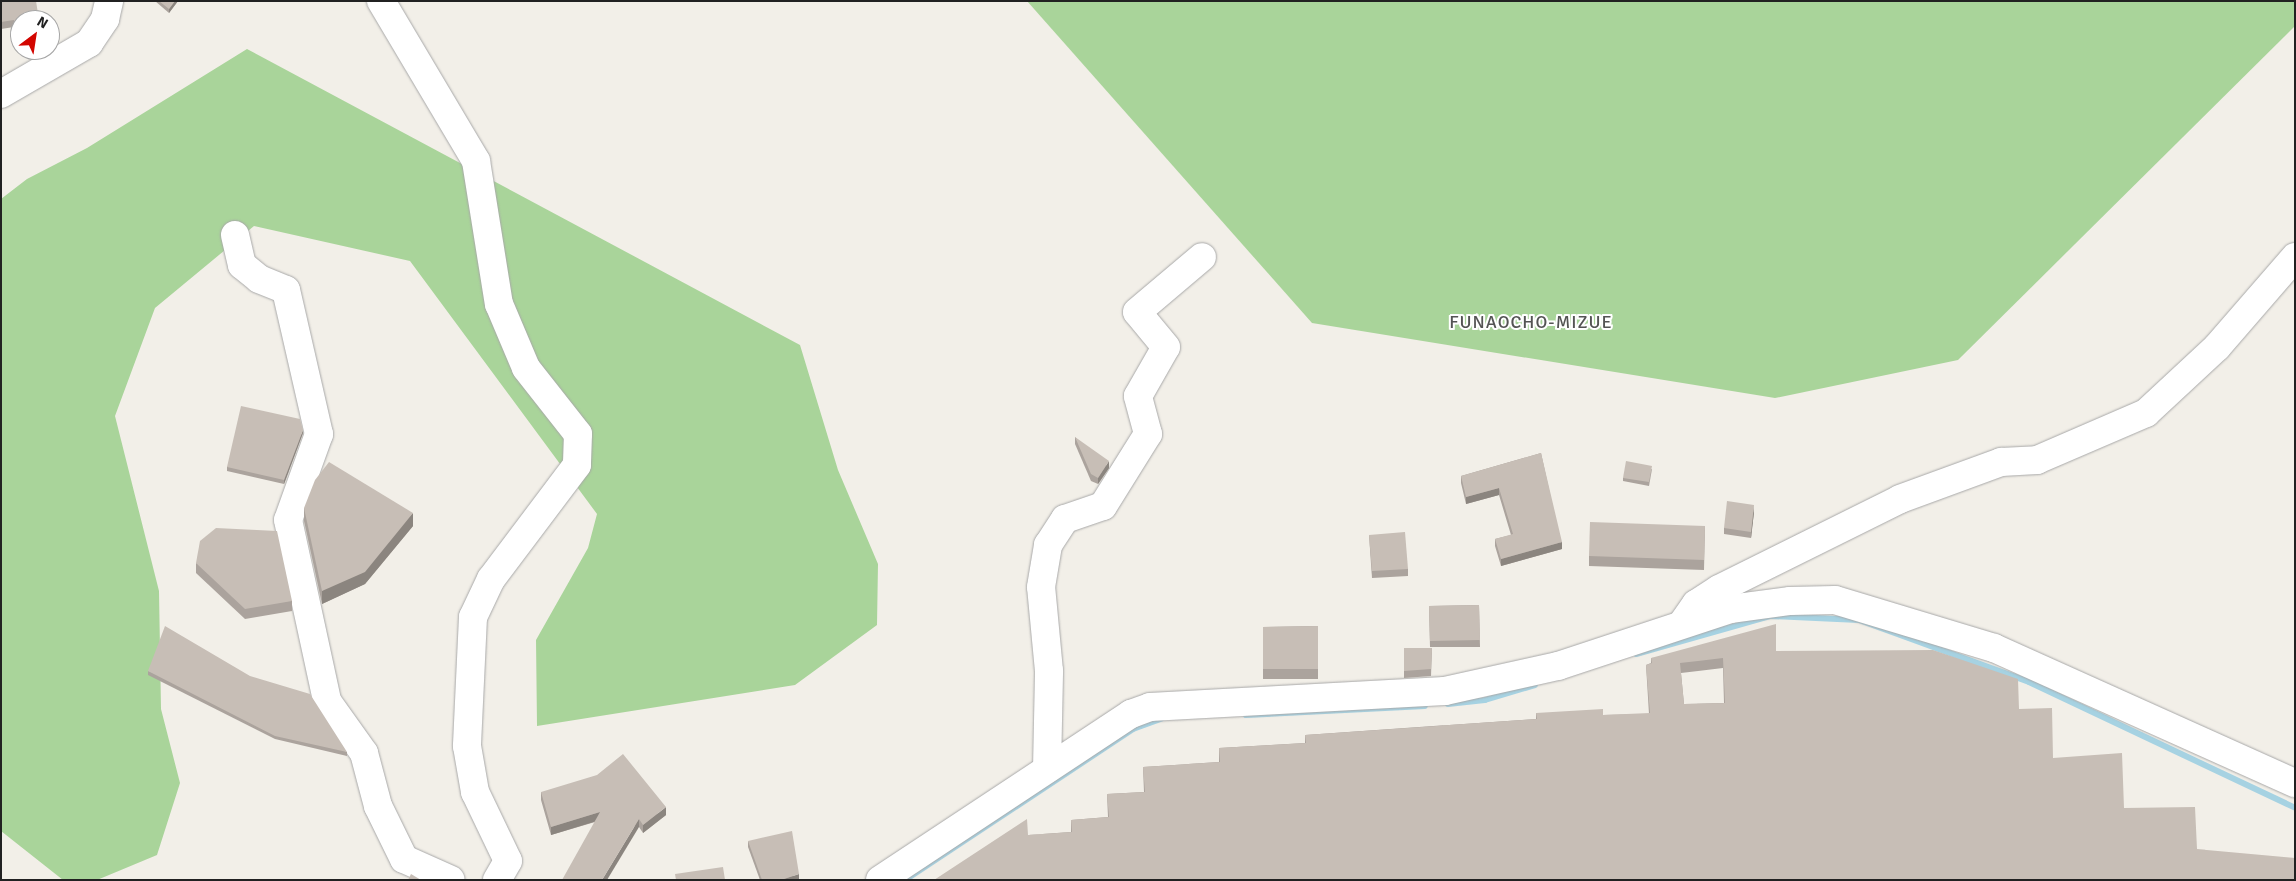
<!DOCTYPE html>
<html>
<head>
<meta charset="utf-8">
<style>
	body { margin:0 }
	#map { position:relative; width:2296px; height:881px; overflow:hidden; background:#f2efe8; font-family:Signika,sans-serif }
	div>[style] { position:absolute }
	.forest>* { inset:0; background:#a9d49a }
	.stream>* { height:6px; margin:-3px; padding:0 3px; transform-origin:3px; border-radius:3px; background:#a6d2e2 }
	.roads { filter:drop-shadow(0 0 1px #a8a8a8) drop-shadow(0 0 1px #a8a8a8) }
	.minor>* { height:28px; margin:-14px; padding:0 14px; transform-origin:14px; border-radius:14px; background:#fff }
	.wall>* { inset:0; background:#aba39d }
	.shaded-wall>* { inset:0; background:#8b857f }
	.building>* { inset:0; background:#c7beb6 }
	span { translate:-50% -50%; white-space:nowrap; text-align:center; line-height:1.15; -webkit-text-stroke:4px #fff; paint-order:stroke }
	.quarter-label { font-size:18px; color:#545454; letter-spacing:1px }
	.frame { position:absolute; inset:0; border:2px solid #212121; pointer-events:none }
	.north { position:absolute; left:10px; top:10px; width:50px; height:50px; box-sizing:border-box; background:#fff; border:1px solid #a6a6a6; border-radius:50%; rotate:31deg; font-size:14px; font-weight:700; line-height:20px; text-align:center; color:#212121 }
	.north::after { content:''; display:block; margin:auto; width:18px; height:22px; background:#d30600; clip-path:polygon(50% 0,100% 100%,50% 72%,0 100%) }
</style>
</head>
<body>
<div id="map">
	<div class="forest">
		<i style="clip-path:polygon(1027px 1px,2295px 1px,2295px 26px,1958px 360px,1775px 398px,1312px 323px)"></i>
		<i style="clip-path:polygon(247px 49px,800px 345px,838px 470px,878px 564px,877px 625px,795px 685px,537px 726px,536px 640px,588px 548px,597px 514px,410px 261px,254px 226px,155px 308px,115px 416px,159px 591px,161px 709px,180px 783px,157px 855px,97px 880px,63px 880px,1px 831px,1px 199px,27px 179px,87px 148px)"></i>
	</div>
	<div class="stream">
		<i style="left:1636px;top:654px;width:139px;rotate:-15.8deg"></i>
		<i style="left:1770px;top:616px;width:89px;rotate:2.6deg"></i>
		<i style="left:1859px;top:620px;width:181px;rotate:20deg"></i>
		<i style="left:2029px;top:682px;width:294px;rotate:25.3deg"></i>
		<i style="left:1448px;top:704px;width:37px;rotate:-6deg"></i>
		<i style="left:1485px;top:700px;width:52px;rotate:-16.7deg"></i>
		<i style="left:1246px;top:715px;width:179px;rotate:-2.9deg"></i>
		<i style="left:905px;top:880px;width:273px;rotate:-33.5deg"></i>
		<i style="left:1133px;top:729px;width:30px;rotate:-20deg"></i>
	</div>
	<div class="roads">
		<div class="minor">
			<i style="left:381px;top:1px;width:186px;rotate:59.3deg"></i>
			<i style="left:476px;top:161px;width:145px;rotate:80.9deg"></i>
			<i style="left:499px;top:304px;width:69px;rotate:67.1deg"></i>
			<i style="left:526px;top:368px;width:84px;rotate:51.8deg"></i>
			<i style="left:578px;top:434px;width:31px;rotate:92deg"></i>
			<i style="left:577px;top:465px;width:143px;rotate:127deg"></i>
			<i style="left:491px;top:579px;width:42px;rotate:115.3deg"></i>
			<i style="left:473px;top:617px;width:129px;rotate:92.7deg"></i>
			<i style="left:467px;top:746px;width:47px;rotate:80.1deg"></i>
			<i style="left:475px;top:792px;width:76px;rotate:64.4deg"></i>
			<i style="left:508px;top:861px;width:22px;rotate:120deg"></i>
			<i style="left:1px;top:94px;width:102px;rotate:-30.1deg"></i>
			<i style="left:89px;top:43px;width:29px;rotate:-56deg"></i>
			<i style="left:105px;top:19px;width:18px;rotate:-77deg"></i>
			<i style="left:235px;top:235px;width:31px;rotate:77deg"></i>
			<i style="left:242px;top:265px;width:22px;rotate:39deg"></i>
			<i style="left:259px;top:279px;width:29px;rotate:22deg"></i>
			<i style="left:286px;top:290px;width:148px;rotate:77.1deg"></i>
			<i style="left:319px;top:434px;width:91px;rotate:109.8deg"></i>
			<i style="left:288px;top:520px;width:185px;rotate:77.8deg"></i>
			<i style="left:327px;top:701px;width:64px;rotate:54.6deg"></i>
			<i style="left:364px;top:753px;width:55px;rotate:75.2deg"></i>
			<i style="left:378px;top:806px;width:59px;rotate:63.9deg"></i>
			<i style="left:404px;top:859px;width:51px;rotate:24.1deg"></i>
			<i style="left:1684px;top:621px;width:21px;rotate:-55deg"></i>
			<i style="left:1696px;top:604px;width:27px;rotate:-33deg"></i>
			<i style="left:1719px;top:589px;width:202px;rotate:-26.4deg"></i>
			<i style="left:1900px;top:499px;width:108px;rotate:-20.1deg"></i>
			<i style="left:2001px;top:462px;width:36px;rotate:-3deg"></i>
			<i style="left:2037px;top:460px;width:119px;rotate:-23.3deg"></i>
			<i style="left:2146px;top:413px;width:97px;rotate:-42.9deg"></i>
			<i style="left:2217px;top:347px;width:119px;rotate:-49.1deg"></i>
			<i style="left:1047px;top:769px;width:98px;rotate:-88.8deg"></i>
			<i style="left:1049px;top:671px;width:84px;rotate:-95.4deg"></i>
			<i style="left:1041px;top:587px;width:43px;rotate:-80.5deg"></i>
			<i style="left:1048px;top:545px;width:31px;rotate:-57deg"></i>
			<i style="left:1065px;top:519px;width:40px;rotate:-18.9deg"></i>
			<i style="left:1103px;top:506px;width:85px;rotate:-58deg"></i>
			<i style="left:1148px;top:434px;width:39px;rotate:-105deg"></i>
			<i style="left:1138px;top:396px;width:56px;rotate:-60.3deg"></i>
			<i style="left:1166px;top:347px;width:45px;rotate:-129.6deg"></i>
			<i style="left:1137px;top:312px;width:85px;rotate:-40.2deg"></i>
			<i style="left:880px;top:880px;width:301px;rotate:-33.5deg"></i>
			<i style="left:1131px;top:714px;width:20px;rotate:-20deg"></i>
			<i style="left:1150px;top:707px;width:295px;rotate:-3.1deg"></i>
			<i style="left:1445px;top:691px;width:116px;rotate:-12.5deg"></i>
			<i style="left:1558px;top:666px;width:181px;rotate:-18.3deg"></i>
			<i style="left:1730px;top:609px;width:61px;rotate:-7.6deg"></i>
			<i style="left:1790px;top:601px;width:45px;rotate:-1.3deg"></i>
			<i style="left:1835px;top:600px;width:166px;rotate:16.8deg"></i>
			<i style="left:1994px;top:648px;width:330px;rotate:24.2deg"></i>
		</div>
	</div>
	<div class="wall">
		<i style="clip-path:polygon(1px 1px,20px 20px,20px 34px,15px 35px,14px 27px,1px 29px)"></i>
		<i style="clip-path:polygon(155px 1px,178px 1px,169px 13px)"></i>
		<i style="clip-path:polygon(303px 433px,284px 484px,227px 471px,227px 467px)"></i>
		<i style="clip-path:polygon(1075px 437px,1109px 468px,1098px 484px,1091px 481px,1075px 444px)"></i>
		<i style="clip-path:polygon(1541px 453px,1562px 549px,1501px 566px,1495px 546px,1495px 539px,1511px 535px,1499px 495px,1466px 504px,1461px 483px,1461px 476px)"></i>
		<i style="clip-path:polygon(1652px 469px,1649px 486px,1623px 481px,1623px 478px)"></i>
		<i style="clip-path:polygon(304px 508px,413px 526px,365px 584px,322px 604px,304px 521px)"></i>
		<i style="clip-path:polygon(1754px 512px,1751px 538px,1724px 534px,1724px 528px)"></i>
		<i style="clip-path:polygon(1705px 526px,1704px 570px,1589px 566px,1589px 556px)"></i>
		<i style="clip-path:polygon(1369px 535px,1408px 569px,1408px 576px,1372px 578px)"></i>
		<i style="clip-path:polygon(196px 563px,292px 601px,292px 611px,245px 619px,196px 573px)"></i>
		<i style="clip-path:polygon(1479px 605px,1480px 647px,1430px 647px,1429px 606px)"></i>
		<i style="clip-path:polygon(1318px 626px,1318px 679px,1263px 679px,1263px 627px)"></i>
		<i style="clip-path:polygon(1404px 648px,1432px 648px,1431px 676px,1404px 678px)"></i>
		<i style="clip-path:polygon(evenodd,1776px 651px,2019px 709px,2053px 758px,2124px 808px,1028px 835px,1071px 832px,1071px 820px,1108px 817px,1107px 794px,1144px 792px,1143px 767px,1219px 762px,1219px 748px,1305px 743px,1305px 735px,1536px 719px,1536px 713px,1603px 715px,1649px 714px,1646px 665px,1651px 663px,1651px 658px,1776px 651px,1723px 668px,1724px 703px,1684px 704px,1681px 673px,1723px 668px)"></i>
		<i style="clip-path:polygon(148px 671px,347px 752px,347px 756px,275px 739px,148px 675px)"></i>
		<i style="clip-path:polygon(541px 792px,666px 815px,643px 833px,639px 827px,595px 822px,551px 835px,541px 800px)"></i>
		<i style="clip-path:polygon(748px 841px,799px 880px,760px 880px,748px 847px)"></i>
	</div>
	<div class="shaded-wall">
		<i style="clip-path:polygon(175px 1px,178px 1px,169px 13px,169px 9px)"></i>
		<i style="clip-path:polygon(303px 430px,303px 433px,284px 484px,284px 480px)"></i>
		<i style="clip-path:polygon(1109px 461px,1109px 468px,1098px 484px,1098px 478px)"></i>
		<i style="clip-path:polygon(1499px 488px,1499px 495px,1466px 504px,1466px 497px)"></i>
		<i style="clip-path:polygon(1754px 505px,1754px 512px,1751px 538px,1751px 532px)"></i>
		<i style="clip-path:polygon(413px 513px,413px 526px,365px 584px,322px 604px,322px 591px)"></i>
		<i style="clip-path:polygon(1562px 542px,1562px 549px,1501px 566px,1501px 559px)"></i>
		<i style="clip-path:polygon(666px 807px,666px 815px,643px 833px,643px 825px)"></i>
		<i style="clip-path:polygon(600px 812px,600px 820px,551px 835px,551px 827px)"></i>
		<i style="clip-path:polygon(639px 819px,639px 827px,607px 880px,602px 880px)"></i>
		<i style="clip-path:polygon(799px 874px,799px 880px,781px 880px)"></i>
	</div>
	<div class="building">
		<i style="clip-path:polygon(1px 1px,36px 1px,39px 20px,20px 20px,20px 28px,15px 28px,14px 20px,1px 22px)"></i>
		<i style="clip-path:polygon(159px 1px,175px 1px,169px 9px)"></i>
		<i style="clip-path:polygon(241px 406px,300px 419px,303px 430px,284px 480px,227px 467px)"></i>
		<i style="clip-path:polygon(1075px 437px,1109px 461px,1098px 478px,1091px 474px)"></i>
		<i style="clip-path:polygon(1541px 453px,1562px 542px,1501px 559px,1495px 539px,1513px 534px,1499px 488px,1466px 497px,1461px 476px)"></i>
		<i style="clip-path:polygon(1626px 461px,1652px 466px,1649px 482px,1623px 478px)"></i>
		<i style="clip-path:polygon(329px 462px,413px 513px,365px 572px,322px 591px,304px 508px,315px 480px)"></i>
		<i style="clip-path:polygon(1727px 501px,1754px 505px,1751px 532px,1724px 528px)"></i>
		<i style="clip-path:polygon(1590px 522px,1705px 526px,1704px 560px,1589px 556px)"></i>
		<i style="clip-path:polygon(216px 528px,277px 531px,292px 601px,245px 609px,196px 563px,200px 541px)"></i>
		<i style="clip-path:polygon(1405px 532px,1408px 569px,1372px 571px,1369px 535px)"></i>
		<i style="clip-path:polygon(1479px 605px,1480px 640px,1430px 641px,1429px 606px)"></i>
		<i style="clip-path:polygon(evenodd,1776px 624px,1776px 651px,1933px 650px,2018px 679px,2019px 709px,2052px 708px,2053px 758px,2122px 753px,2124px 808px,2195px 807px,2197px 849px,2295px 858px,2295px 880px,934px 880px,1027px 819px,1028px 835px,1072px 832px,1071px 820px,1109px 817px,1107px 794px,1145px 792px,1143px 767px,1220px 762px,1219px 748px,1306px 743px,1305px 735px,1537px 719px,1536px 713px,1603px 709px,1603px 715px,1650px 713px,1646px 665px,1652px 663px,1651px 658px,1776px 624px,1723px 658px,1725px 703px,1684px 704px,1680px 663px,1723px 658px)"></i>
		<i style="clip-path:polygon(165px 626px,250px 676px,310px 694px,347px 752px,275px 736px,148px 671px)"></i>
		<i style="clip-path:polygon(1318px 626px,1318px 669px,1263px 669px,1263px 627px)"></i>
		<i style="clip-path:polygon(1404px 648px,1432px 648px,1431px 669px,1404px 671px)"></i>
		<i style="clip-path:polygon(623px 754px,666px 807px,643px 825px,639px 819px,602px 880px,562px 880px,600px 812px,551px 827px,541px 792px,597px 775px)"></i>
		<i style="clip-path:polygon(792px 831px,799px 874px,781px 880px,762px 880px,748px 841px)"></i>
		<i style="clip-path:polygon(723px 867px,725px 880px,676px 880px,675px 874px)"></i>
		<i style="clip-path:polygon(411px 874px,421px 880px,408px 880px)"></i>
	</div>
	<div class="quarter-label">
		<span style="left:1531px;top:322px">FUNAOCHO-MIZUE</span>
	</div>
	<div class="frame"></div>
	<div class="north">N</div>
</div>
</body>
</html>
